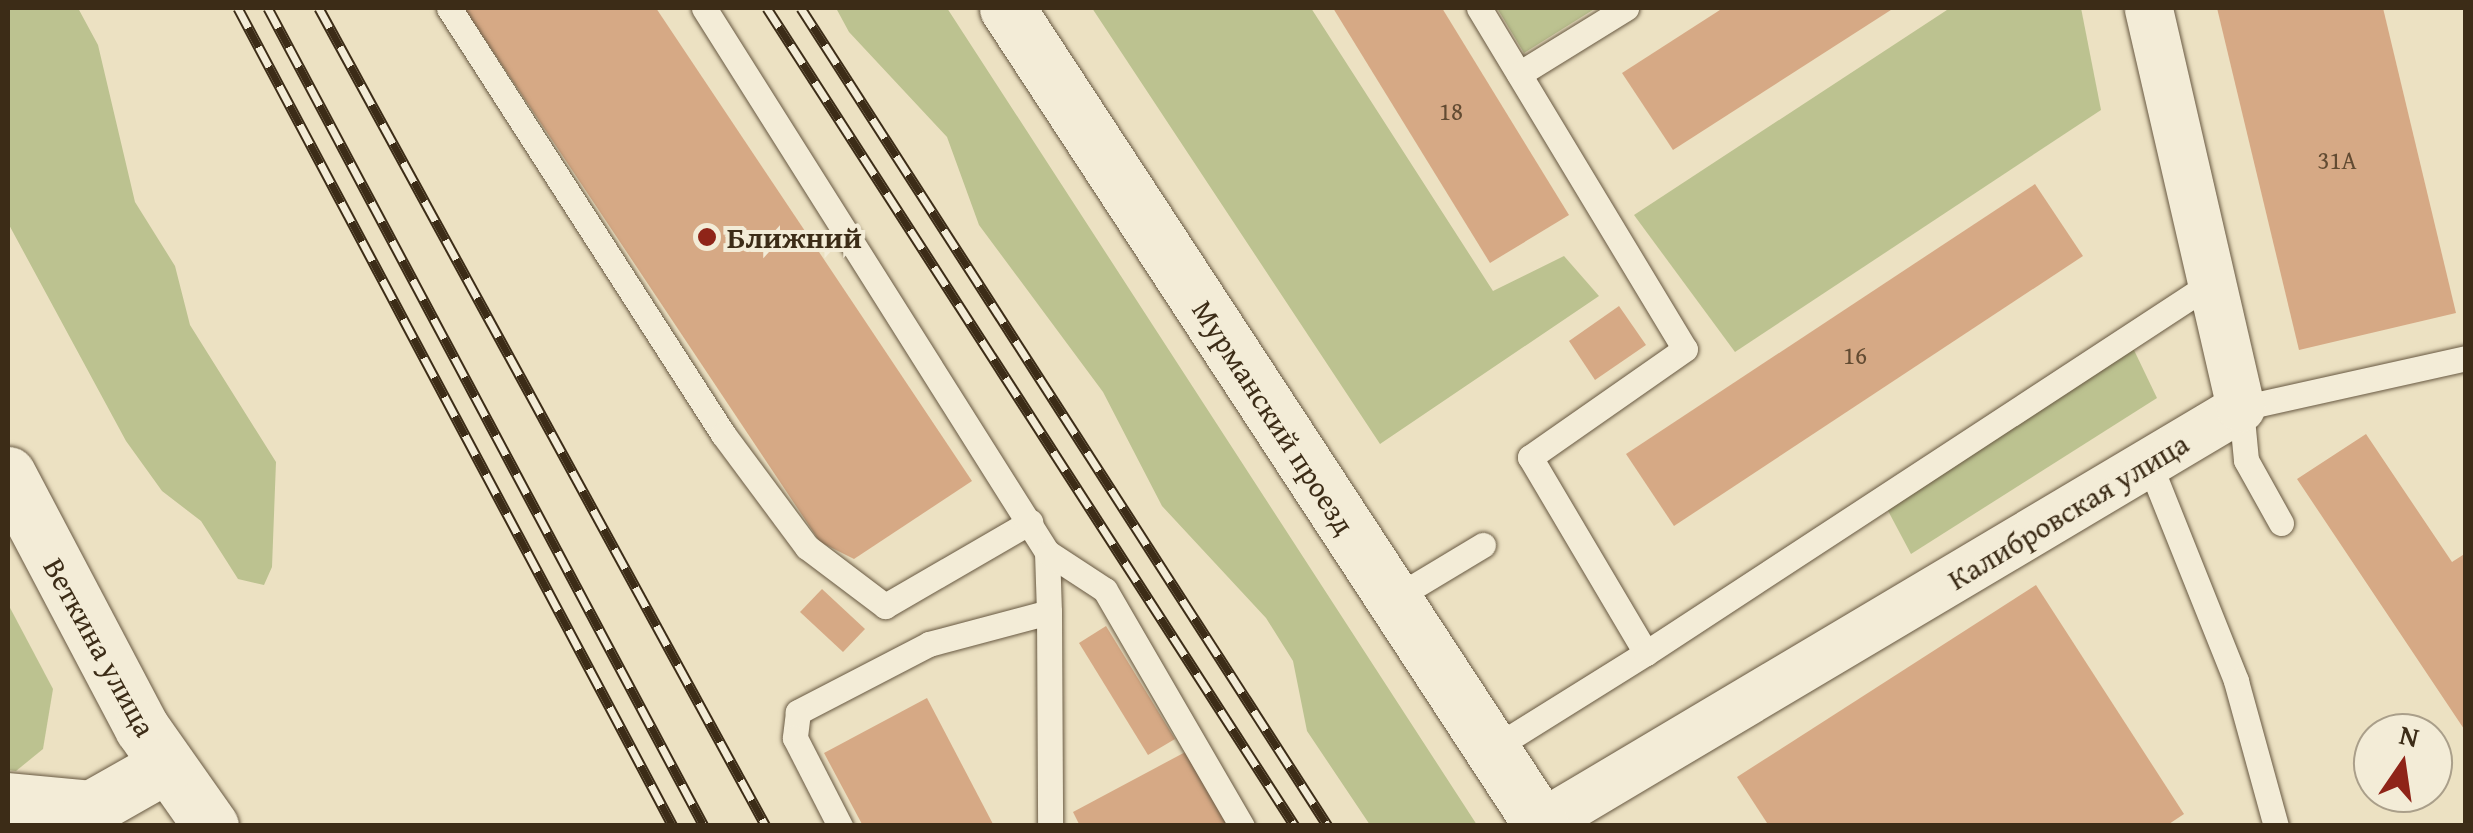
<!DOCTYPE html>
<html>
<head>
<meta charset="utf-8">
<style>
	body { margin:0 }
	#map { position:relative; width:2473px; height:833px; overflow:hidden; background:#ece1c2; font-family:"Gentium Book Plus",serif }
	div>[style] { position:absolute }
	.green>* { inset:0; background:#bcc290 }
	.building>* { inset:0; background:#d6a985 }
	.roads { filter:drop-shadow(0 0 2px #685942) drop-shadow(0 0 2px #685942) }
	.service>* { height:25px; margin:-12.5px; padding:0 12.5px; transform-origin:12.5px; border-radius:12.5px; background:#f3ecd7 }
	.minor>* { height:48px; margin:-24px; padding:0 24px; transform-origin:24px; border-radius:24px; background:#f3ecd7 }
	.tertiary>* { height:55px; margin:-27.5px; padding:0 27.5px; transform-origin:27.5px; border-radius:27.5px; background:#f3ecd7 }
	.rail>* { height:11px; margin-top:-5.5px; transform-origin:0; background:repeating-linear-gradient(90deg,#f3ecd7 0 22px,#3c2c17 0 44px); box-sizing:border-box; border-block:2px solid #3c2c17 }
	.dots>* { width:28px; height:28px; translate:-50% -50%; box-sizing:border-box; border:5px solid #f3ecd7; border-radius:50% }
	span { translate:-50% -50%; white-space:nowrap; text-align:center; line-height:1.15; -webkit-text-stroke:8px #f3ecd7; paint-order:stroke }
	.number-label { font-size:25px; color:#624b32 }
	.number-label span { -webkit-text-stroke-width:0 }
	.poi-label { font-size:30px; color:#3c2c17; font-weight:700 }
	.left { translate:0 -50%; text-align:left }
	.street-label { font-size:30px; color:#3c2c17 }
	.frame { position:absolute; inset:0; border:10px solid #3c2c17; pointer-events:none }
	.north { position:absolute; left:2353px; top:713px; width:100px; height:100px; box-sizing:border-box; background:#f3ecd7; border:2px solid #aa9f8a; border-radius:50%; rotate:13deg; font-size:28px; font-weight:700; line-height:40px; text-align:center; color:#3c2c17 }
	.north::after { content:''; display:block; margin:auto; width:35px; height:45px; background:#8f2418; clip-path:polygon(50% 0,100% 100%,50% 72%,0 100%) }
</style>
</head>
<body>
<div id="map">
	<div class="green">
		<i style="clip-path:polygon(8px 8px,78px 8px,98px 45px,135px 202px,175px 266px,190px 325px,276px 462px,272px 567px,264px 585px,238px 579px,201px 521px,162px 491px,126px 441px,8px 223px)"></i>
		<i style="clip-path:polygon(836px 8px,947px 8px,1477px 825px,1370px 825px,1307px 731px,1293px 661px,1266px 618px,1162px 506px,1103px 392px,979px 225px,947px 137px,849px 32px)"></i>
		<i style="clip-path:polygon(1092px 8px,1311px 8px,1493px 291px,1564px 256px,1599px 296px,1380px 444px)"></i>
		<i style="clip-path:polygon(1497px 8px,1596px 8px,1524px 53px)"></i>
		<i style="clip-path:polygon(1950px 8px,2081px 8px,2101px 110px,1735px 352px,1634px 215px)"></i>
		<i style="clip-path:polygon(2133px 348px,2157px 398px,1911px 554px,1886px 507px)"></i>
		<i style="clip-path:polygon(8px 604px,53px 689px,43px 749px,16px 771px,8px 770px)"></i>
	</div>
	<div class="building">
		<i style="clip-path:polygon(464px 8px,656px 8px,972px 481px,854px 559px,820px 542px)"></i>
		<i style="clip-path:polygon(1333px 8px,1442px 8px,1569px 215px,1490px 263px)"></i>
		<i style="clip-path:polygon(1723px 8px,1894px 8px,1673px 150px,1622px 73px)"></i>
		<i style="clip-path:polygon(2217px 8px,2383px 8px,2456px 313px,2299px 350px)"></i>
		<i style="clip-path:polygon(2035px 184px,2083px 256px,1674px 526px,1626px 454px)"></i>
		<i style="clip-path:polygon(1619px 306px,1646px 345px,1595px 380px,1569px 341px)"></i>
		<i style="clip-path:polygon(2366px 434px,2452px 562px,2466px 553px,2466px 732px,2297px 479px)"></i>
		<i style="clip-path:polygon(2036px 585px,2184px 814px,2166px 826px,1769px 826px,1737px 777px)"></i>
		<i style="clip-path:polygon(822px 589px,865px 629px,843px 652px,800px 612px)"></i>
		<i style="clip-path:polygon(1106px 626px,1175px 739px,1148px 755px,1079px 643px)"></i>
		<i style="clip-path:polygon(927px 698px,994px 826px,863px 826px,824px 753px)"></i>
		<i style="clip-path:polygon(1191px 749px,1232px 826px,1080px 826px,1073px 812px)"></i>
	</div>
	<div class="roads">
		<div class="service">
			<i style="left:449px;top:8px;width:507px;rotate:57.25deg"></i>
			<i style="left:723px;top:434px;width:141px;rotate:53.4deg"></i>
			<i style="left:807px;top:547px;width:98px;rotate:37.1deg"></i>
			<i style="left:885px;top:606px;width:168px;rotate:-30.1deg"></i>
			<i style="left:704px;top:8px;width:643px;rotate:57.77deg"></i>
			<i style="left:1047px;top:552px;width:60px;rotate:88.1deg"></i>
			<i style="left:1049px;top:612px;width:124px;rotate:165.1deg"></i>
			<i style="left:929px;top:644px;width:148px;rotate:152.6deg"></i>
			<i style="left:798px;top:712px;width:26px;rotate:97deg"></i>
			<i style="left:795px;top:738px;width:99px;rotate:62.9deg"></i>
			<i style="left:1479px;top:8px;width:398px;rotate:58.9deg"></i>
			<i style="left:1685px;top:349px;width:189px;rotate:145.1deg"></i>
			<i style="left:1530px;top:457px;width:228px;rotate:59.4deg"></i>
			<i style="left:1646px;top:653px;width:183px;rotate:148deg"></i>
			<i style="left:1519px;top:74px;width:126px;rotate:-31.7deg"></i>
			<i style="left:2149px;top:463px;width:235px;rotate:68.2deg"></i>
			<i style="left:2236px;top:681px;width:150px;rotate:74.6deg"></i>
			<i style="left:2281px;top:523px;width:72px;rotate:-119.1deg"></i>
			<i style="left:2246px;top:460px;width:52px;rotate:-95.5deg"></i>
			<i style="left:2241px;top:408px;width:230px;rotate:-12.5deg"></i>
			<i style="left:1047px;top:552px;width:69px;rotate:33.2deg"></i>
			<i style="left:1105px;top:590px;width:273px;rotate:59.9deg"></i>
			<i style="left:1393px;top:599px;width:105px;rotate:-31deg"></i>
			<i style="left:1049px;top:612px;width:214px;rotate:89.7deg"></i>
			<i style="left:1646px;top:653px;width:678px;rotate:-33.2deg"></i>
		</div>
		<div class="minor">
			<i style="left:1541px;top:824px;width:814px;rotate:-30.72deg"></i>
			<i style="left:2241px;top:408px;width:410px;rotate:-103deg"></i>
		</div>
		<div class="tertiary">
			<i style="left:1007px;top:8px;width:977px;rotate:56.81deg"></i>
			<i style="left:8px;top:474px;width:287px;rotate:62.2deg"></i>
			<i style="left:142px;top:728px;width:120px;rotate:54.9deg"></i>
			<i style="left:8px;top:800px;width:83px;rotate:5.5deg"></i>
			<i style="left:91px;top:808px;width:87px;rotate:-29.5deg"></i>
		</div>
	</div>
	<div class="rail">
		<i style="left:238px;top:8px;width:926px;rotate:62deg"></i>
		<i style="left:268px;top:8px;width:927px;rotate:61.94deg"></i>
		<i style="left:319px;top:8px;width:932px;rotate:61.35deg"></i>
		<i style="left:767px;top:8px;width:974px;rotate:57.16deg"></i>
		<i style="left:801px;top:8px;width:973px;rotate:57.21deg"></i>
	</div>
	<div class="dots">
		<i style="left:707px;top:237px;background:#8f2418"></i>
	</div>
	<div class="number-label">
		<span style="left:1451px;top:111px">18</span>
		<span style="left:2337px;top:160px">31А</span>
		<span style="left:1855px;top:355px">16</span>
	</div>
	<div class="poi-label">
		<span class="left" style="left:727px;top:237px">Ближний</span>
	</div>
	<div class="street-label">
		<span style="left:1274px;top:417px;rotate:57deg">Мурманский проезд</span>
		<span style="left:2068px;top:511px;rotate:-31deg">Калибровская улица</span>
		<span style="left:100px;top:647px;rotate:61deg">Веткина улица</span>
	</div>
	<div class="frame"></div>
	<div class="north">N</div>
</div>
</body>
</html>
